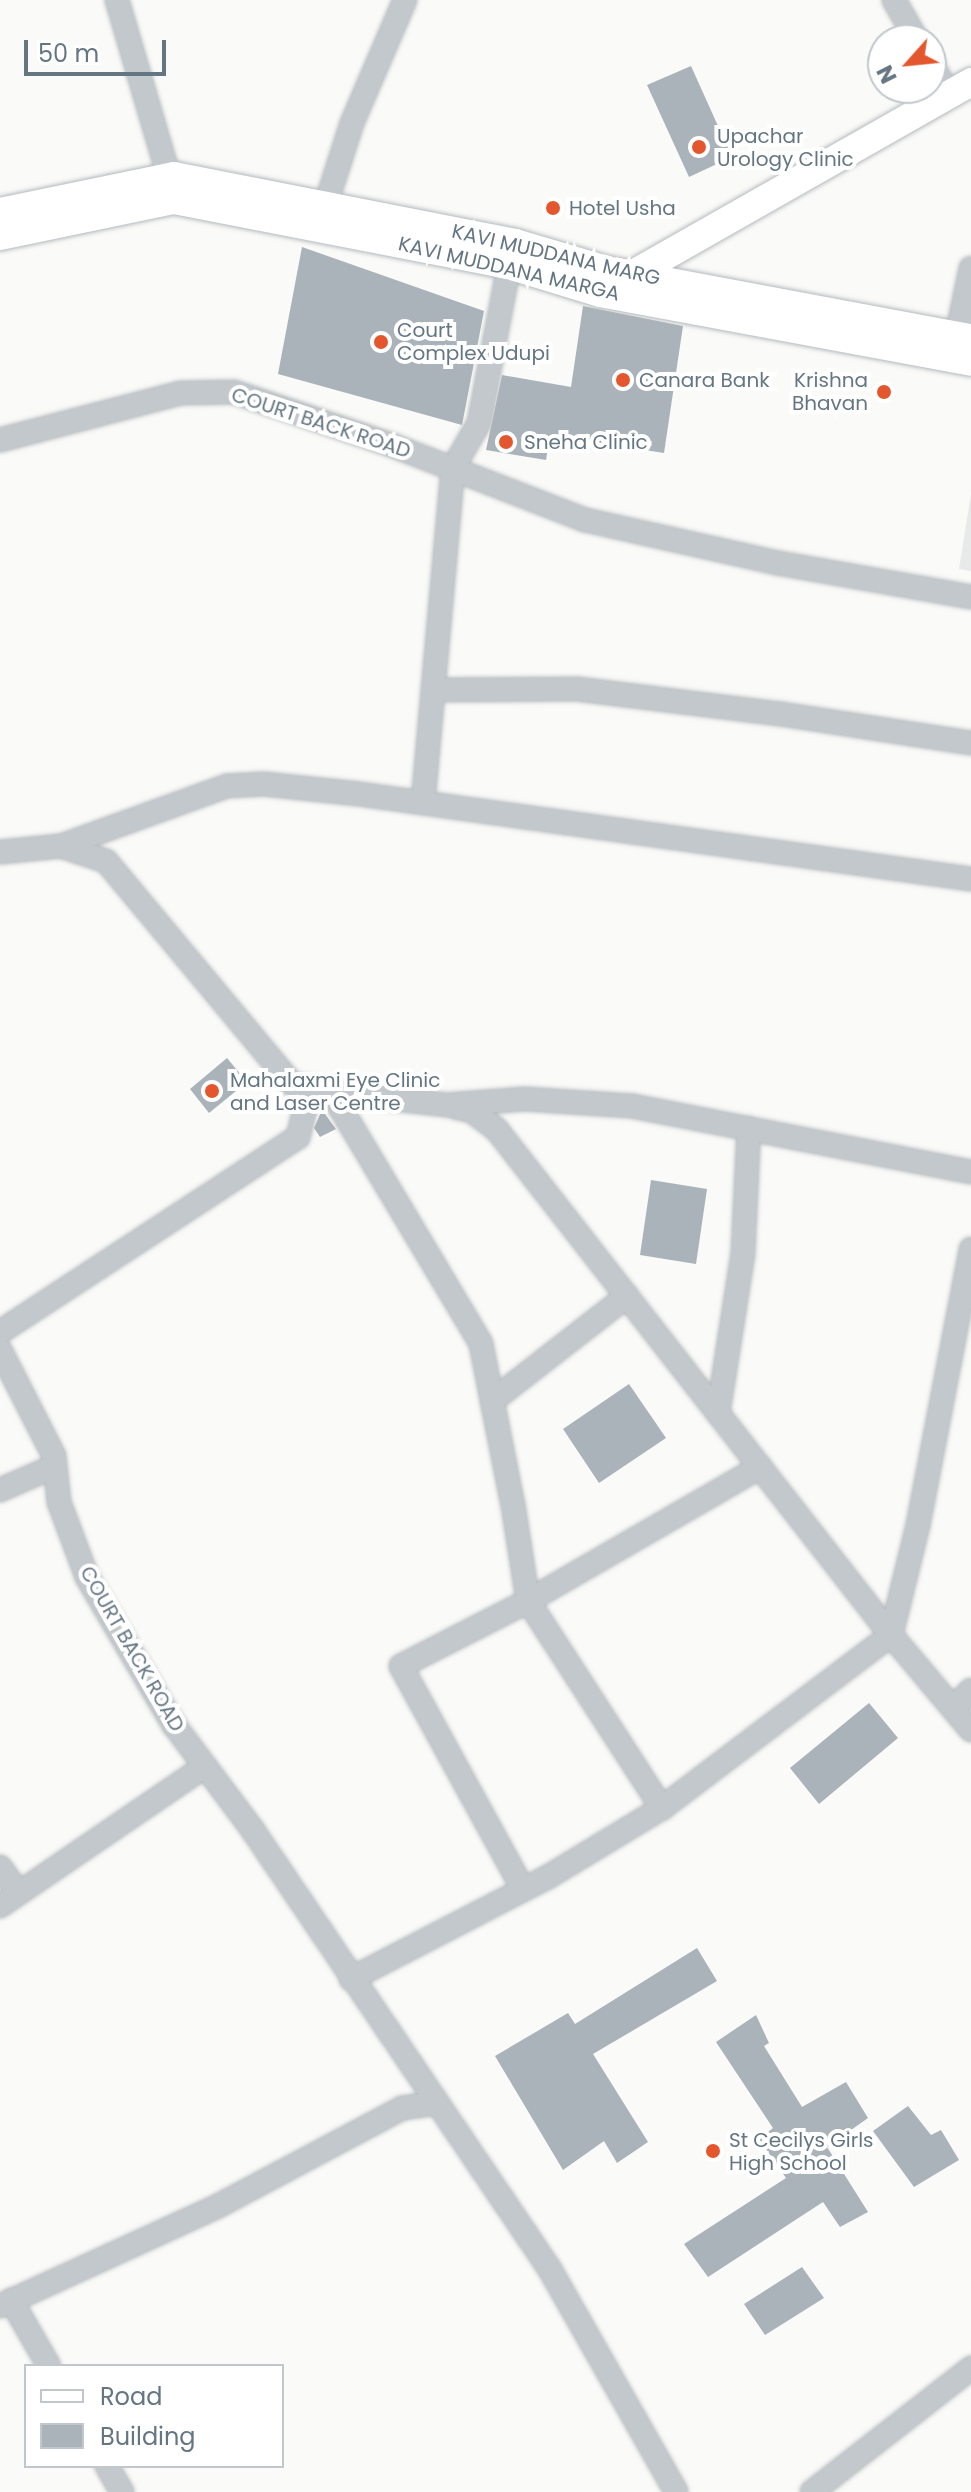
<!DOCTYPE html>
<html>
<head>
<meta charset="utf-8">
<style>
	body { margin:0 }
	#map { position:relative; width:971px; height:2492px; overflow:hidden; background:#fafaf8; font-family:Poppins,sans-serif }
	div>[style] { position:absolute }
	.built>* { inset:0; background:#e8e9e9 }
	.building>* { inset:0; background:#aab3b9 }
	.roads { filter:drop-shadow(0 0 2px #b5babe) drop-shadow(0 0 2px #b5babe) }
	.minor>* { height:22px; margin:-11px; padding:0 11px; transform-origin:11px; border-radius:11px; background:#c3c8cc }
	.major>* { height:28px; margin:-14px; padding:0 14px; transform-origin:14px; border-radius:14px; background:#fff }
	.dots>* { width:22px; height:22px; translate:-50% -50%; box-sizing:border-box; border:4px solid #fff; border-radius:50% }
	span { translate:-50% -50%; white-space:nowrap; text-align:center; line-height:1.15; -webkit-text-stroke:8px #fff; paint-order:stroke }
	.poi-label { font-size:20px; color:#657683 }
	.left { translate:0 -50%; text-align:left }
	.right { translate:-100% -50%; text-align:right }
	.street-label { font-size:20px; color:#657683 }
	.legend { position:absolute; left:24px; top:2364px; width:260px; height:104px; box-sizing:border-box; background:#fff; border:2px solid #c1c8cd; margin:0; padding:10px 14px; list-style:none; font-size:24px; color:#657683 }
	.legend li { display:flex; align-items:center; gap:16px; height:40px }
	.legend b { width:40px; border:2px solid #c1c8cd }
	.north { position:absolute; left:867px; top:24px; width:80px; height:80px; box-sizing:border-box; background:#fff; border:2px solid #c1c8cd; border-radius:50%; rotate:243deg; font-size:22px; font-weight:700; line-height:32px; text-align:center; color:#657683 }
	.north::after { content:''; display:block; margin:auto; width:28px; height:36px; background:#e4572e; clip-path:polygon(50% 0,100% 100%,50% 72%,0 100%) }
	.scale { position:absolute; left:24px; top:40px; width:142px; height:36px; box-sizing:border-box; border:4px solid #657683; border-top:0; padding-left:10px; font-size:24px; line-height:28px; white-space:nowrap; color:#657683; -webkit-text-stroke:6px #fff; paint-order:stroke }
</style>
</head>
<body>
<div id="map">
	<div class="built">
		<i style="clip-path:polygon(971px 494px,971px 571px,959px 569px)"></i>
	</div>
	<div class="building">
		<i style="clip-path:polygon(691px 66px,732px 157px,689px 177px,647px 85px)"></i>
		<i style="clip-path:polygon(302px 247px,484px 311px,462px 425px,278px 374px)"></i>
		<i style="clip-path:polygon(583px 306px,683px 326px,664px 453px,550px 435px,546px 460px,486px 450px,502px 375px,571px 387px)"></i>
		<i style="clip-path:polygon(227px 1058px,247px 1082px,209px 1113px,190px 1089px)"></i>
		<i style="clip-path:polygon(322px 1110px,336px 1129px,320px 1137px,314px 1128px)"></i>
		<i style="clip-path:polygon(651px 1180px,707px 1189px,696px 1264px,640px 1255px)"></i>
		<i style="clip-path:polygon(629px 1384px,666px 1438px,599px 1483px,563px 1429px)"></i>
		<i style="clip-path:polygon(869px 1703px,898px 1738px,819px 1804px,790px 1768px)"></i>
		<i style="clip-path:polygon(697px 1948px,717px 1981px,593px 2054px,648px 2142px,617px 2163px,604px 2141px,563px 2170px,495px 2056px,568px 2013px,575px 2024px)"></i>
		<i style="clip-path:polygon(756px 2015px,769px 2043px,764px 2046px,802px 2107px,846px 2082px,868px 2118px,827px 2147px,868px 2212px,840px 2227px,823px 2202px,708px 2277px,684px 2244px,786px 2178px,759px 2139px,773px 2128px,716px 2042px)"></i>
		<i style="clip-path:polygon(908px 2106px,931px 2135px,941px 2130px,959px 2160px,914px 2187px,873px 2131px)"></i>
		<i style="clip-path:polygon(802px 2267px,824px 2298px,765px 2335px,744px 2304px)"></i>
	</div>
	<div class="roads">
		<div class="minor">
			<i style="left:117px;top:0;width:184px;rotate:73.6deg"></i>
			<i style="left:894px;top:0;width:46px;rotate:60.1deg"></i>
			<i style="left:931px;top:63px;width:36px;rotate:60deg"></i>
			<i style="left:326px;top:204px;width:85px;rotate:-72.2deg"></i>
			<i style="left:352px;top:123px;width:134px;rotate:-66.7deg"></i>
			<i style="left:957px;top:335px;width:68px;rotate:-78.2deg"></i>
			<i style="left:0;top:440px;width:187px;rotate:-14.6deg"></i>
			<i style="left:181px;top:393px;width:53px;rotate:-1.1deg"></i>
			<i style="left:234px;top:392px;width:169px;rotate:18.6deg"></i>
			<i style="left:394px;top:446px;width:205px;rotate:21.2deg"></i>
			<i style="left:585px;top:520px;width:198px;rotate:12.6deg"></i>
			<i style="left:778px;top:563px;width:196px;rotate:10deg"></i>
			<i style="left:433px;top:690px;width:144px;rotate:-0.4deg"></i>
			<i style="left:577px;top:689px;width:206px;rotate:7deg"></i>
			<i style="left:781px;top:714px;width:192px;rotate:8.7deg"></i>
			<i style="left:423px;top:803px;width:336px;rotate:-84.9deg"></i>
			<i style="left:453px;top:468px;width:52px;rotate:-60deg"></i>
			<i style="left:479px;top:423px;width:161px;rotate:-79.2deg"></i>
			<i style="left:61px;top:846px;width:177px;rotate:-19.9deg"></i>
			<i style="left:227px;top:786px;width:37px;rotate:-3deg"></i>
			<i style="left:264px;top:784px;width:96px;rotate:6deg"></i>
			<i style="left:359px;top:794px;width:618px;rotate:7.91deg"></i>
			<i style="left:0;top:852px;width:61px;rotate:-5.6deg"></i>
			<i style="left:61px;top:846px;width:47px;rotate:18.4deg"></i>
			<i style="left:106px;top:861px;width:290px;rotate:50.2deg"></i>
			<i style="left:292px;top:1084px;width:40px;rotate:12deg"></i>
			<i style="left:331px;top:1092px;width:116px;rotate:6.4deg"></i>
			<i style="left:446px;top:1105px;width:79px;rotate:-4.3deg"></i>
			<i style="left:525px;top:1099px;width:107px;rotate:3.7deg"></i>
			<i style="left:632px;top:1106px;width:345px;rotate:11deg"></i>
			<i style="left:331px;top:1092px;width:293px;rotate:59.2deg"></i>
			<i style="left:481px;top:1344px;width:164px;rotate:78.8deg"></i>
			<i style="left:513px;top:1505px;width:97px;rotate:81.1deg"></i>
			<i style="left:528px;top:1601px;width:247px;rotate:57.1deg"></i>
			<i style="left:455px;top:1107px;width:17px;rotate:13deg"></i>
			<i style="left:472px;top:1111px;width:31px;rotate:37deg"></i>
			<i style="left:497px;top:1130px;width:641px;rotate:52.04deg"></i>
			<i style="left:891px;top:1635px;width:124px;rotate:49.9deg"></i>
			<i style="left:0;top:1332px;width:356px;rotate:-33.2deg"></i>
			<i style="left:298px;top:1137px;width:50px;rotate:-76.2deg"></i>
			<i style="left:0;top:1350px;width:119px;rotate:63deg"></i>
			<i style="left:54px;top:1456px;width:46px;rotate:83.8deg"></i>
			<i style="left:59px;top:1502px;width:80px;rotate:69.5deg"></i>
			<i style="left:87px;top:1577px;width:172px;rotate:59.6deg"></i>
			<i style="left:174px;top:1725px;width:130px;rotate:53.1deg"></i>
			<i style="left:252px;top:1829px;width:530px;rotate:55.92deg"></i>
			<i style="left:549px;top:2268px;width:257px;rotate:60.4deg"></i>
			<i style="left:492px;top:1401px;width:171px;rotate:-37.9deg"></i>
			<i style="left:718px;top:1413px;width:162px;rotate:-81.1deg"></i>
			<i style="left:743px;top:1253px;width:125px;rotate:-87.3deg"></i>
			<i style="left:0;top:1490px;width:60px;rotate:-23.6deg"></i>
			<i style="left:953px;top:1708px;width:25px;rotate:-45deg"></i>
			<i style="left:0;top:1867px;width:32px;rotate:54deg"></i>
			<i style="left:523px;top:1889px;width:254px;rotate:-118.7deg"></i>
			<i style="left:401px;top:1666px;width:143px;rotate:-27.1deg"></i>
			<i style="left:528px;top:1601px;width:268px;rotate:-30deg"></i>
			<i style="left:0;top:1906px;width:248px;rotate:-34.3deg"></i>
			<i style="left:351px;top:1979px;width:222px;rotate:-27.4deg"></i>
			<i style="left:548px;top:1877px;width:133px;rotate:-31.2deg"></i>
			<i style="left:662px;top:1808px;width:287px;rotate:-37.1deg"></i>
			<i style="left:891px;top:1635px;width:113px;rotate:-76.2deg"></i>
			<i style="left:918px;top:1525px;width:281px;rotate:-79.1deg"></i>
			<i style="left:11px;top:2300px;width:76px;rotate:60.1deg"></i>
			<i style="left:0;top:2306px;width:240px;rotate:-24.6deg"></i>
			<i style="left:218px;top:2206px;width:208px;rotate:-28deg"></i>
			<i style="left:402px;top:2108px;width:35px;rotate:-8deg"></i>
			<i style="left:107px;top:2466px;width:30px;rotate:60deg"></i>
			<i style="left:812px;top:2492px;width:202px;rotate:-37.9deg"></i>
		</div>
		<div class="major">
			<i style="left:0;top:212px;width:178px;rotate:-11.7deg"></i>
			<i style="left:174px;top:176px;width:348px;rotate:11.1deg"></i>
			<i style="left:515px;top:243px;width:95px;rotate:16.5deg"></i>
			<i style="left:606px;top:270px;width:371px;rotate:10.6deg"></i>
			<i style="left:0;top:236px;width:178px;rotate:-11.7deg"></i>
			<i style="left:174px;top:200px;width:341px;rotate:11deg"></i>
			<i style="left:509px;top:265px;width:95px;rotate:17.1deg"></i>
			<i style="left:600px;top:293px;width:377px;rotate:10.5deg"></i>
			<i style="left:628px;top:277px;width:395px;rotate:-29.6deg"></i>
		</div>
	</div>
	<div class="dots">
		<i style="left:699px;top:147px;background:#e4572e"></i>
		<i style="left:553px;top:208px;background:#e4572e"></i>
		<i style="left:381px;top:342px;background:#e4572e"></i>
		<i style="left:623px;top:380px;background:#e4572e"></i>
		<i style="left:884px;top:392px;background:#e4572e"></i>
		<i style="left:506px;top:442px;background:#e4572e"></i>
		<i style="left:212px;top:1091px;background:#e4572e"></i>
		<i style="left:713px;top:2151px;background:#e4572e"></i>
	</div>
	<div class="poi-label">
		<span class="left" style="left:717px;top:148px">Upachar<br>Urology Clinic</span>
		<span class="left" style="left:569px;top:208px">Hotel Usha</span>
		<span class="left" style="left:397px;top:342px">Court<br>Complex Udupi</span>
		<span class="left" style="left:639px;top:380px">Canara Bank</span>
		<span class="right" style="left:868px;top:392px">Krishna<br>Bhavan</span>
		<span class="left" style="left:524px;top:442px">Sneha Clinic</span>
		<span class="left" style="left:230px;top:1092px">Mahalaxmi Eye Clinic<br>and Laser Centre</span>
		<span class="left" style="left:729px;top:2152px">St Cecilys Girls<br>High School</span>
	</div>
	<div class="street-label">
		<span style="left:556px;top:255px;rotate:13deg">KAVI MUDDANA MARG</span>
		<span style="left:509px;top:269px;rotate:13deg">KAVI MUDDANA MARGA</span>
		<span style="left:321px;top:423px;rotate:18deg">COURT BACK ROAD</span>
		<span style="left:132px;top:1649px;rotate:60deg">COURT BACK ROAD</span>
	</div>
	<ul class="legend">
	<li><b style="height:10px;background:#fff"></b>Road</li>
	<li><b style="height:22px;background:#aab3b9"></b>Building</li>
	</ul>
	<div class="north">N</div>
	<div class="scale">50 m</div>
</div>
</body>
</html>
